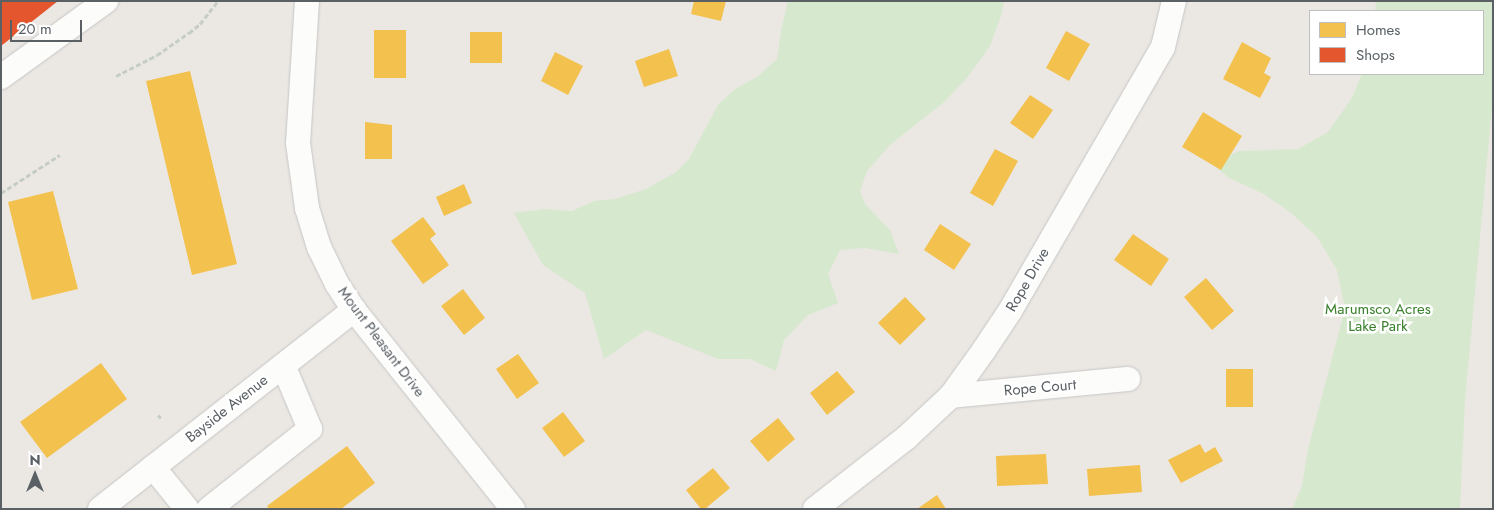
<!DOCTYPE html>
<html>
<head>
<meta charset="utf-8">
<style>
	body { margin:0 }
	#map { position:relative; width:1494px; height:510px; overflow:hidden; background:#ebe8e4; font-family:Jost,sans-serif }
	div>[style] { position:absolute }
	.green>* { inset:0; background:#d6e8cd }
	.homes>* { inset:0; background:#f2c14e }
	.shops>* { inset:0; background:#e4572e }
	.path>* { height:3px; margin-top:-1.5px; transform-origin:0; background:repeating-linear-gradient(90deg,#c6cdc7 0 5px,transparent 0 7.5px) }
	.roads { filter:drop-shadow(0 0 1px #c6c6c5) drop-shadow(0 0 1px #c6c6c5) }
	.minor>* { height:24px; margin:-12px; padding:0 12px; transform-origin:12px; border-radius:12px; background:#fcfcfb }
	span { translate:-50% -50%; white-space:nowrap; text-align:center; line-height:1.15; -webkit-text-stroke:5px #fff; paint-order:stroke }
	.street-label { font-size:15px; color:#5a6064 }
	.park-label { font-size:15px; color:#3a812c }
	.frame { position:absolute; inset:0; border:2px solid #5a6064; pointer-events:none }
	.legend { position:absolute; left:1309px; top:10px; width:175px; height:65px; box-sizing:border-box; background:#fff; border:1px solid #bdbfc1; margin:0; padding:6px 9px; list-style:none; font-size:15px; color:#5a6064 }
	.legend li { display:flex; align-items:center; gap:10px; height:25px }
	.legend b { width:25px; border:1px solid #bdbfc1 }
	.north { position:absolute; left:10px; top:450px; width:50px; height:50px; -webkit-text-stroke:4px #fff; paint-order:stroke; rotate:0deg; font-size:14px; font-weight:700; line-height:20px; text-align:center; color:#5a6064 }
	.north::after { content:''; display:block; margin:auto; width:18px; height:22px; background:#5a6064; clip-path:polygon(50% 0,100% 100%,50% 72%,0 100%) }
	.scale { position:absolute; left:10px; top:20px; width:72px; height:22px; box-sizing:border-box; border:2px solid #5a6064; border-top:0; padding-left:6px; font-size:15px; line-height:18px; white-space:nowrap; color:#5a6064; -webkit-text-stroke:4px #fff; paint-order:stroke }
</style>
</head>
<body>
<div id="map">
	<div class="green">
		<i style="clip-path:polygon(788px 1px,1004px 1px,1001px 16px,990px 46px,966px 79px,944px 102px,890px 145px,867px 171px,860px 191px,865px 204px,890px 230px,899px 254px,865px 248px,840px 250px,828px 274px,838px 303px,808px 315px,784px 340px,776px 371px,750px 359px,718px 359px,646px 330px,604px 359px,585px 293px,543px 265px,514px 213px,545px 209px,572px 211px,594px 201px,615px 199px,646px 189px,676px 172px,689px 159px,718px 105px,735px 89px,757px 77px,777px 59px,781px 31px)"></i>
		<i style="clip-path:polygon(1376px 1px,1493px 1px,1493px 96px,1465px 401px,1460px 509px,1292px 509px,1302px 486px,1308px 449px,1345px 309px,1337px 270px,1317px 237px,1290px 212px,1264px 194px,1229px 178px,1212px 164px,1239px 151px,1298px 149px,1328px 132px,1352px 98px,1362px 74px,1483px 74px,1483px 11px,1375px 11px)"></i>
	</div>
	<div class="homes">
		<i style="clip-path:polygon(694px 1px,726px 1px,721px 21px,691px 14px)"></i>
		<i style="clip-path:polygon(374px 30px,406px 30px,406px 78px,374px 78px)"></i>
		<i style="clip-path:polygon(1066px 31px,1090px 44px,1069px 81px,1046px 68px)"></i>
		<i style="clip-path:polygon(470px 32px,502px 32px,502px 63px,470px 63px)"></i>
		<i style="clip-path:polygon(1242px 42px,1271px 58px,1264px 73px,1271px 77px,1260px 98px,1223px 79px)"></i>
		<i style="clip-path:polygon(669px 49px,678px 76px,644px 87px,635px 61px)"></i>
		<i style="clip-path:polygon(555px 52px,583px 66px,568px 95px,541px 81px)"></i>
		<i style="clip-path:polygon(190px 71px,237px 264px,192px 275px,146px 81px)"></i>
		<i style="clip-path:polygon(1030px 95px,1053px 110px,1033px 139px,1010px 123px)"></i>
		<i style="clip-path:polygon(1203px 112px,1242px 136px,1221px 170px,1182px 147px)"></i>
		<i style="clip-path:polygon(365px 122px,392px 125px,392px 159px,365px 159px)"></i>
		<i style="clip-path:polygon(995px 149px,1018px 161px,993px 206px,970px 193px)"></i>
		<i style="clip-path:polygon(464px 184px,472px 203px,444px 216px,436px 197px)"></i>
		<i style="clip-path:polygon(53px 191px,78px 289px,32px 300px,8px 202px)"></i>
		<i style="clip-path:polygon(423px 217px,436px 234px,430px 239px,449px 265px,423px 284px,391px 241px)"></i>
		<i style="clip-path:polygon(940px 224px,971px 244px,954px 270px,924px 250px)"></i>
		<i style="clip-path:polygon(1133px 234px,1169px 259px,1151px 286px,1114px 260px)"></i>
		<i style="clip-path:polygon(1206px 278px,1234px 311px,1212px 330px,1184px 297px)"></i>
		<i style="clip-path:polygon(463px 289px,485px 318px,464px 335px,441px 306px)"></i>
		<i style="clip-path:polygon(905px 297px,926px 319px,900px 345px,878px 323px)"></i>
		<i style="clip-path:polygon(518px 354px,539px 383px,517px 399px,496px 369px)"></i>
		<i style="clip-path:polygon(101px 363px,127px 399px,47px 458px,20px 422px)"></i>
		<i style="clip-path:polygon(1226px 369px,1253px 369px,1253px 407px,1226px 407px)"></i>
		<i style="clip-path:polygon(837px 371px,855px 392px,827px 415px,810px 393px)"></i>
		<i style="clip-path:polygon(563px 412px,585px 441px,564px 457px,542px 428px)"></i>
		<i style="clip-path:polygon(778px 418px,795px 439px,768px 462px,750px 441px)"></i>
		<i style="clip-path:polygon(1200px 444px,1205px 453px,1215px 447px,1223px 461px,1181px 483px,1168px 460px)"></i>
		<i style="clip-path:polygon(347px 446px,375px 483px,341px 509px,269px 509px,267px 506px)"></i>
		<i style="clip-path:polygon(1046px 454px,1048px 484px,997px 486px,996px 456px)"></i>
		<i style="clip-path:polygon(1140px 465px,1142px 492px,1089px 496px,1087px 469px)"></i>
		<i style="clip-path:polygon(713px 468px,730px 488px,705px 509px,701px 509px,686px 490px)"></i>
		<i style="clip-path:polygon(937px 495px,946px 509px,917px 509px)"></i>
	</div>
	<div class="shops">
		<i style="clip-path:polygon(1px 1px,58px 1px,1px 46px)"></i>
	</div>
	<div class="path">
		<i style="left:116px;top:76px;width:46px;rotate:-27.1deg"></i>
		<i style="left:157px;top:55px;width:39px;rotate:-35deg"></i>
		<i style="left:189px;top:33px;width:14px;rotate:-39deg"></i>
		<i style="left:200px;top:24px;width:29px;rotate:-52deg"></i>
		<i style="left:1px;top:193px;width:70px;rotate:-32.8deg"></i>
		<i style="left:158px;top:415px;width:4px;rotate:45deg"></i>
	</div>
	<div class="roads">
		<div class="minor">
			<i style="left:307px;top:1px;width:142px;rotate:93.6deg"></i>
			<i style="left:298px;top:143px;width:66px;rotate:82.1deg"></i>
			<i style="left:307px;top:208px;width:41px;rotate:72.9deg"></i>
			<i style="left:319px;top:247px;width:41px;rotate:64.1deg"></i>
			<i style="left:337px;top:284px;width:31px;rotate:57deg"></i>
			<i style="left:354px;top:310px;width:255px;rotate:51.4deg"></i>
			<i style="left:1px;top:77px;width:130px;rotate:-35.9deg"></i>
			<i style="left:951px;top:396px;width:178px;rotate:-5.5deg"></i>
			<i style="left:153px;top:467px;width:54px;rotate:51deg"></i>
			<i style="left:100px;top:509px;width:323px;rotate:-38.1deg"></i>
			<i style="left:209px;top:509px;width:129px;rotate:-38.4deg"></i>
			<i style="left:310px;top:429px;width:69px;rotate:-112.9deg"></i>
			<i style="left:815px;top:509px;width:117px;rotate:-38deg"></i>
			<i style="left:907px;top:437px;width:60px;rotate:-43deg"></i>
			<i style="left:951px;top:396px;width:57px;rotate:-54.3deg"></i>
			<i style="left:984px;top:350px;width:47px;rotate:-56.3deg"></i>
			<i style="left:1010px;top:311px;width:305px;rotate:-59.9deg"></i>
			<i style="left:1163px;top:47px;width:47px;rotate:-76.6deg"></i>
		</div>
	</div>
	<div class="street-label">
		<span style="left:1028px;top:280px;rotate:-60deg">Rope Drive</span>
		<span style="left:381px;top:342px;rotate:53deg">Mount Pleasant Drive</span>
		<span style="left:1040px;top:388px;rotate:-5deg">Rope Court</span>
		<span style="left:227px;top:409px;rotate:-38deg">Bayside Avenue</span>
	</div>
	<div class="park-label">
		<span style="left:1378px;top:318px">Marumsco Acres<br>Lake Park</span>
	</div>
	<div class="frame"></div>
	<ul class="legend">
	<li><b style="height:14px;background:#f2c14e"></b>Homes</li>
	<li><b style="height:14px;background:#e4572e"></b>Shops</li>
	</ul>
	<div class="north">N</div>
	<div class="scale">20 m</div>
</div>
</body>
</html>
